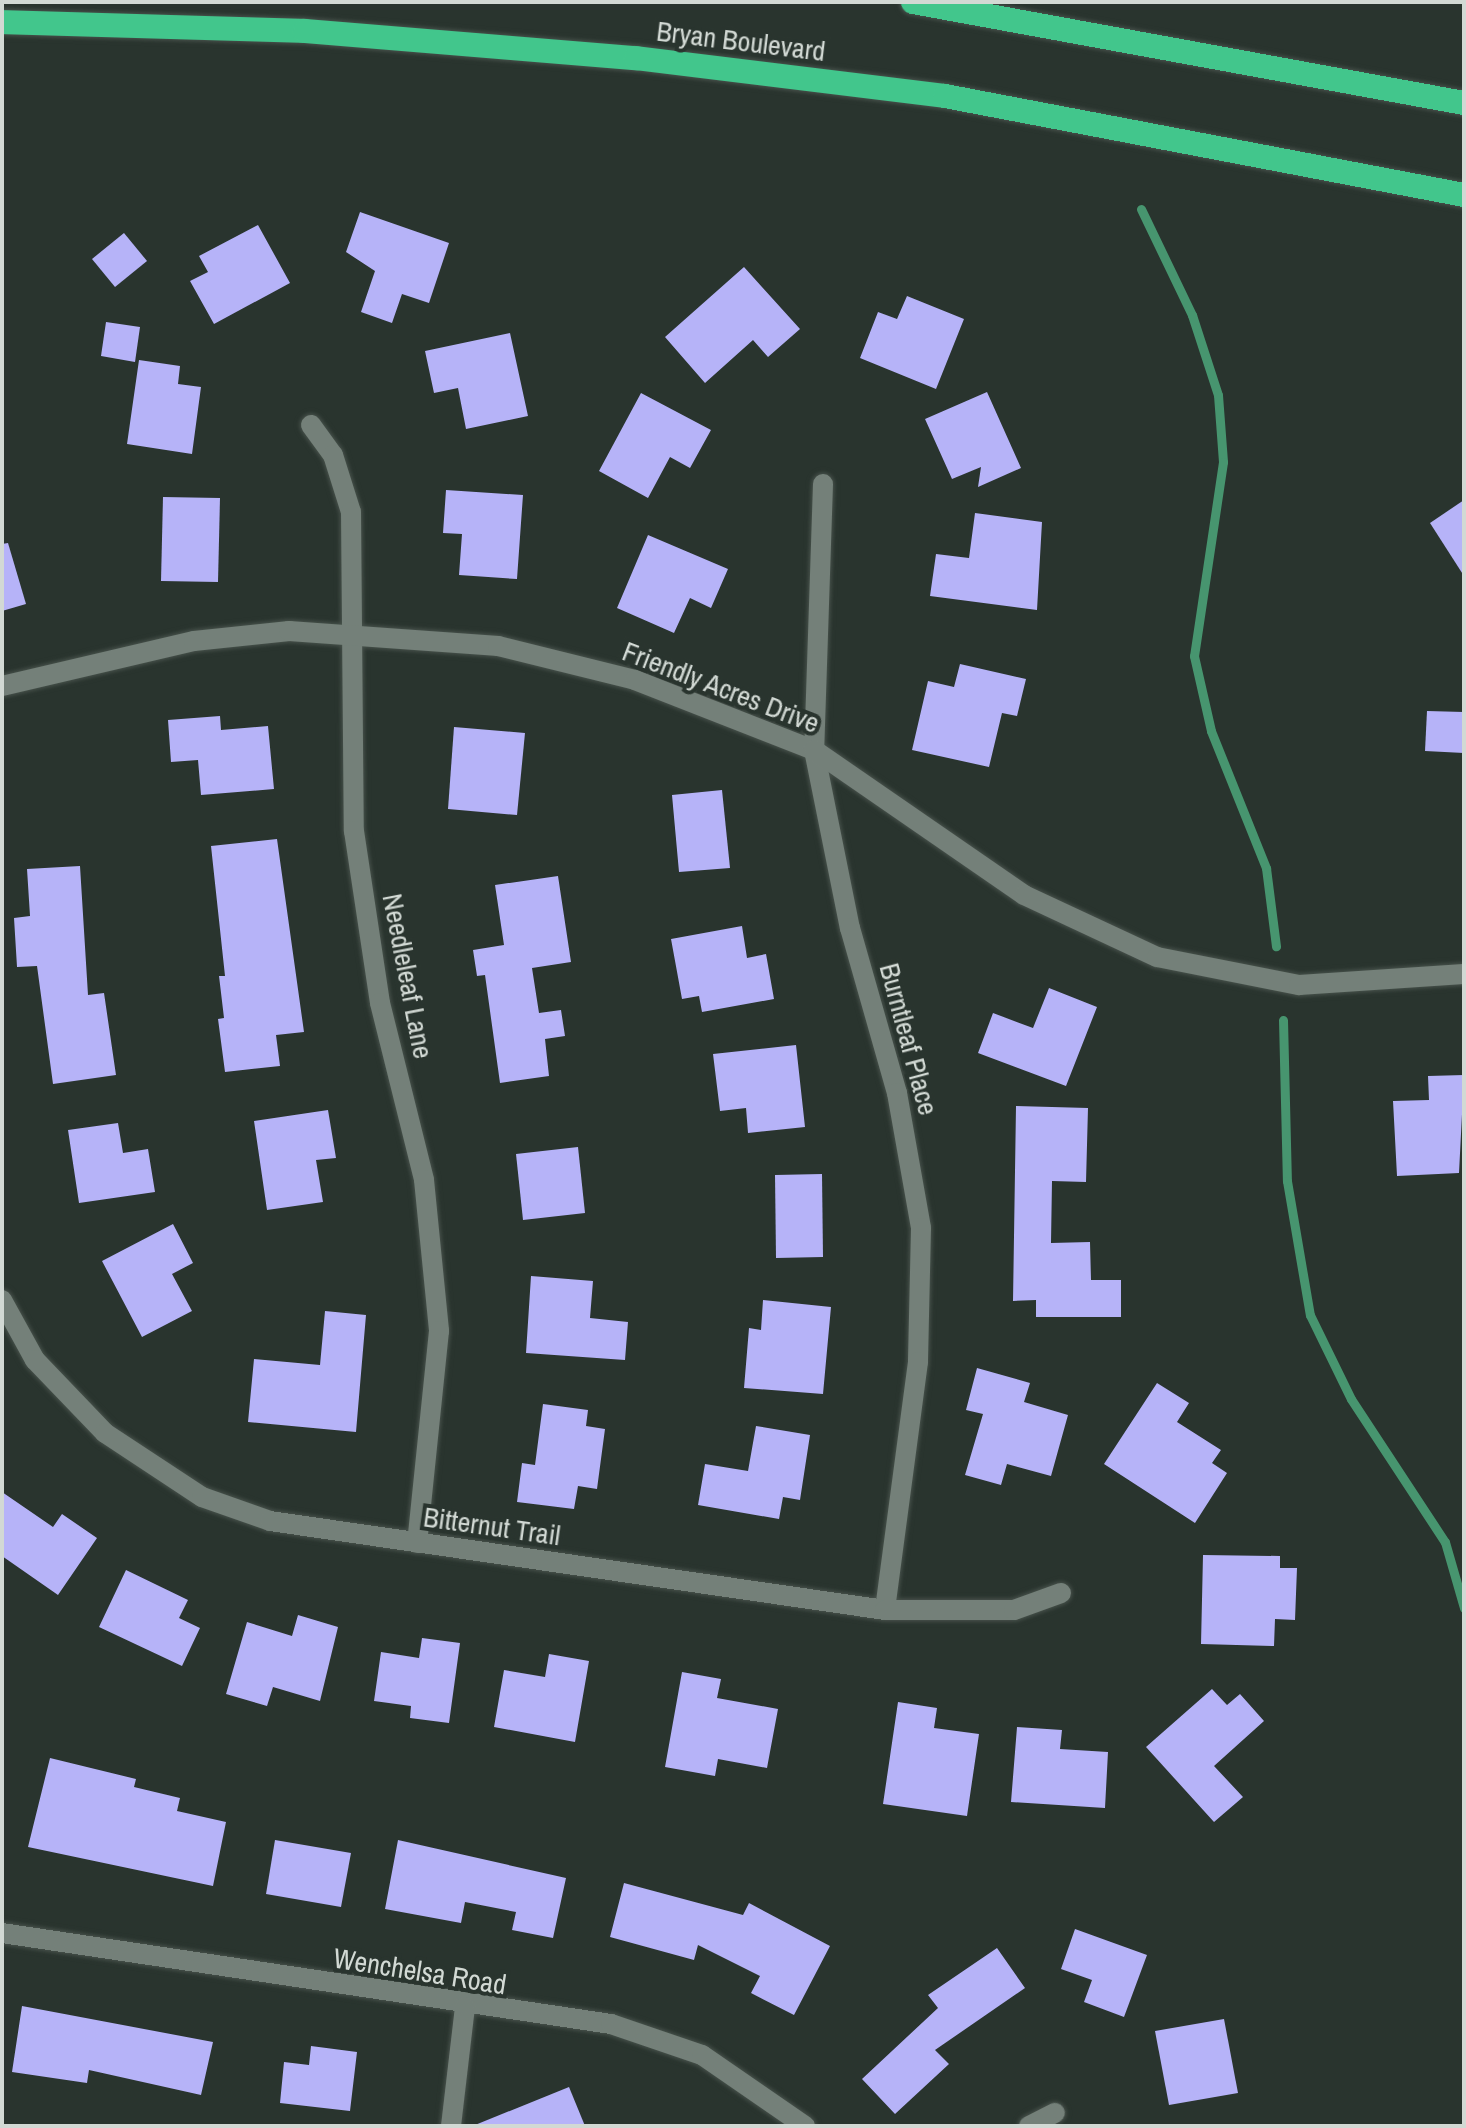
<!DOCTYPE html>
<html>
<head>
<meta charset="utf-8">
<style>
	body { margin:0 }
	#map { position:relative; width:1466px; height:2128px; overflow:hidden; background:#29342e; font-family:"Archivo Narrow",sans-serif }
	div>[style] { position:absolute }
	.stream>* { height:9px; margin:-4.5px; padding:0 4.5px; transform-origin:4.5px; border-radius:4.5px; background:#47956f }
	.building>* { inset:0; background:#b6b3f8 }
	.roads { filter:drop-shadow(0 0 2px #47514b) drop-shadow(0 0 2px #47514b) }
	.minor>* { height:20px; margin:-10px; padding:0 10px; transform-origin:10px; border-radius:10px; background:#748079 }
	.highway>* { height:24px; margin:-12px; padding:0 12px; transform-origin:12px; border-radius:12px; background:#42c68c }
	span { translate:-50% -50%; white-space:nowrap; text-align:center; line-height:1.15; -webkit-text-stroke:8px #29342e; paint-order:stroke }
	.street-label { font-size:28px; color:#d2d9d4 }
	.frame { position:absolute; inset:0; border:4px solid #d2d9d4; pointer-events:none }
</style>
</head>
<body>
<div id="map">
	<div class="stream">
		<i style="left:1141px;top:209px;width:118px;rotate:64.3deg"></i>
		<i style="left:1192px;top:315px;width:84px;rotate:72deg"></i>
		<i style="left:1218px;top:395px;width:67px;rotate:85.7deg"></i>
		<i style="left:1223px;top:462px;width:196px;rotate:98.5deg"></i>
		<i style="left:1194px;top:656px;width:77px;rotate:77.2deg"></i>
		<i style="left:1211px;top:731px;width:148px;rotate:68.1deg"></i>
		<i style="left:1266px;top:868px;width:79px;rotate:82.7deg"></i>
		<i style="left:1283px;top:1020px;width:161px;rotate:88.6deg"></i>
		<i style="left:1287px;top:1181px;width:136px;rotate:80.3deg"></i>
		<i style="left:1310px;top:1315px;width:93px;rotate:64deg"></i>
		<i style="left:1351px;top:1399px;width:171px;rotate:56.7deg"></i>
		<i style="left:1445px;top:1542px;width:69px;rotate:73.9deg"></i>
	</div>
	<div class="building">
		<i style="clip-path:polygon(360px 212px,449px 243px,429px 303px,402px 294px,392px 323px,361px 312px,375px 271px,346px 252px)"></i>
		<i style="clip-path:polygon(258px 225px,290px 283px,214px 324px,190px 281px,208px 272px,199px 256px)"></i>
		<i style="clip-path:polygon(124px 233px,147px 261px,115px 287px,92px 259px)"></i>
		<i style="clip-path:polygon(744px 267px,800px 329px,768px 357px,753px 340px,705px 383px,665px 337px)"></i>
		<i style="clip-path:polygon(907px 296px,964px 319px,936px 389px,860px 358px,878px 312px,897px 319px)"></i>
		<i style="clip-path:polygon(106px 322px,140px 327px,135px 362px,101px 356px)"></i>
		<i style="clip-path:polygon(510px 333px,528px 416px,466px 429px,458px 388px,434px 393px,425px 351px)"></i>
		<i style="clip-path:polygon(139px 360px,180px 366px,178px 384px,201px 387px,192px 454px,127px 444px)"></i>
		<i style="clip-path:polygon(987px 392px,1021px 468px,978px 487px,981px 467px,952px 479px,925px 419px)"></i>
		<i style="clip-path:polygon(641px 393px,711px 430px,690px 468px,670px 457px,648px 498px,599px 471px)"></i>
		<i style="clip-path:polygon(446px 490px,523px 495px,517px 579px,459px 575px,462px 534px,443px 533px)"></i>
		<i style="clip-path:polygon(163px 497px,220px 498px,218px 582px,161px 581px)"></i>
		<i style="clip-path:polygon(1464px 500px,1464px 576px,1430px 523px)"></i>
		<i style="clip-path:polygon(975px 513px,1042px 522px,1037px 610px,930px 596px,936px 554px,969px 558px)"></i>
		<i style="clip-path:polygon(648px 535px,728px 569px,711px 608px,690px 598px,674px 633px,617px 608px)"></i>
		<i style="clip-path:polygon(8px 543px,26px 604px,2px 611px,2px 544px)"></i>
		<i style="clip-path:polygon(960px 664px,1026px 679px,1017px 716px,1002px 713px,989px 767px,912px 750px,928px 681px,954px 687px)"></i>
		<i style="clip-path:polygon(1427px 711px,1464px 712px,1464px 753px,1425px 751px)"></i>
		<i style="clip-path:polygon(220px 716px,221px 730px,268px 726px,274px 789px,201px 795px,198px 760px,171px 762px,168px 720px)"></i>
		<i style="clip-path:polygon(454px 727px,525px 733px,517px 815px,448px 809px)"></i>
		<i style="clip-path:polygon(722px 790px,730px 868px,679px 872px,672px 795px)"></i>
		<i style="clip-path:polygon(277px 839px,304px 1032px,276px 1035px,280px 1066px,225px 1072px,218px 1019px,224px 1018px,219px 976px,225px 976px,211px 846px)"></i>
		<i style="clip-path:polygon(80px 866px,88px 995px,104px 993px,116px 1075px,53px 1084px,37px 966px,17px 967px,14px 918px,30px 916px,27px 869px)"></i>
		<i style="clip-path:polygon(558px 876px,571px 962px,532px 968px,539px 1013px,561px 1010px,565px 1036px,545px 1039px,549px 1076px,500px 1083px,485px 975px,477px 976px,473px 950px,504px 945px,495px 885px)"></i>
		<i style="clip-path:polygon(742px 926px,747px 958px,766px 954px,774px 999px,702px 1012px,699px 996px,682px 999px,671px 939px)"></i>
		<i style="clip-path:polygon(1049px 988px,1097px 1007px,1066px 1086px,978px 1053px,993px 1013px,1033px 1028px)"></i>
		<i style="clip-path:polygon(796px 1045px,805px 1127px,748px 1133px,746px 1108px,720px 1111px,713px 1054px)"></i>
		<i style="clip-path:polygon(1464px 1075px,1459px 1173px,1397px 1176px,1393px 1101px,1429px 1100px,1428px 1076px)"></i>
		<i style="clip-path:polygon(1016px 1106px,1088px 1108px,1086px 1182px,1052px 1181px,1051px 1243px,1090px 1242px,1091px 1280px,1121px 1280px,1121px 1317px,1036px 1317px,1036px 1300px,1013px 1301px)"></i>
		<i style="clip-path:polygon(328px 1110px,336px 1158px,316px 1160px,323px 1202px,267px 1210px,254px 1121px)"></i>
		<i style="clip-path:polygon(118px 1123px,123px 1153px,148px 1149px,155px 1192px,79px 1203px,68px 1130px)"></i>
		<i style="clip-path:polygon(578px 1147px,585px 1213px,523px 1220px,516px 1154px)"></i>
		<i style="clip-path:polygon(822px 1174px,823px 1257px,776px 1258px,775px 1175px)"></i>
		<i style="clip-path:polygon(173px 1224px,193px 1263px,172px 1274px,192px 1311px,142px 1337px,102px 1261px)"></i>
		<i style="clip-path:polygon(531px 1276px,593px 1281px,590px 1318px,628px 1322px,625px 1360px,526px 1353px)"></i>
		<i style="clip-path:polygon(763px 1300px,831px 1307px,823px 1394px,744px 1388px,749px 1328px,761px 1330px)"></i>
		<i style="clip-path:polygon(325px 1311px,366px 1315px,356px 1432px,248px 1422px,254px 1359px,320px 1365px)"></i>
		<i style="clip-path:polygon(977px 1368px,1030px 1383px,1024px 1402px,1068px 1415px,1051px 1476px,1007px 1464px,1001px 1485px,965px 1475px,983px 1414px,966px 1410px)"></i>
		<i style="clip-path:polygon(1157px 1383px,1189px 1403px,1177px 1422px,1221px 1450px,1212px 1463px,1227px 1473px,1195px 1523px,1104px 1464px)"></i>
		<i style="clip-path:polygon(543px 1404px,588px 1410px,586px 1426px,605px 1429px,597px 1489px,578px 1486px,574px 1509px,517px 1502px,522px 1463px,535px 1465px)"></i>
		<i style="clip-path:polygon(756px 1426px,810px 1435px,800px 1500px,783px 1497px,779px 1519px,698px 1505px,705px 1464px,748px 1471px)"></i>
		<i style="clip-path:polygon(2px 1492px,53px 1527px,62px 1514px,97px 1538px,58px 1595px,2px 1556px)"></i>
		<i style="clip-path:polygon(1203px 1555px,1280px 1556px,1280px 1568px,1297px 1568px,1295px 1620px,1275px 1619px,1274px 1646px,1201px 1644px)"></i>
		<i style="clip-path:polygon(126px 1570px,188px 1600px,179px 1618px,200px 1628px,182px 1666px,99px 1627px)"></i>
		<i style="clip-path:polygon(298px 1615px,338px 1627px,320px 1701px,273px 1687px,267px 1706px,226px 1694px,247px 1622px,292px 1636px)"></i>
		<i style="clip-path:polygon(422px 1638px,460px 1643px,449px 1723px,410px 1718px,411px 1706px,374px 1701px,381px 1652px,419px 1658px)"></i>
		<i style="clip-path:polygon(549px 1654px,589px 1661px,575px 1742px,494px 1727px,504px 1670px,545px 1677px)"></i>
		<i style="clip-path:polygon(682px 1672px,721px 1679px,717px 1698px,778px 1709px,767px 1768px,718px 1759px,715px 1776px,665px 1767px)"></i>
		<i style="clip-path:polygon(1212px 1689px,1227px 1705px,1240px 1694px,1264px 1721px,1214px 1766px,1243px 1797px,1214px 1822px,1146px 1747px)"></i>
		<i style="clip-path:polygon(898px 1702px,937px 1708px,934px 1728px,979px 1734px,967px 1816px,883px 1804px)"></i>
		<i style="clip-path:polygon(1017px 1727px,1062px 1730px,1060px 1749px,1108px 1752px,1105px 1808px,1011px 1802px)"></i>
		<i style="clip-path:polygon(50px 1758px,136px 1779px,134px 1787px,180px 1798px,177px 1811px,226px 1822px,213px 1886px,28px 1847px)"></i>
		<i style="clip-path:polygon(275px 1840px,351px 1853px,341px 1907px,266px 1894px)"></i>
		<i style="clip-path:polygon(398px 1840px,566px 1878px,553px 1938px,512px 1930px,516px 1912px,465px 1902px,461px 1923px,385px 1909px)"></i>
		<i style="clip-path:polygon(624px 1883px,743px 1915px,749px 1903px,830px 1946px,794px 2015px,751px 1993px,760px 1976px,698px 1945px,694px 1960px,610px 1937px)"></i>
		<i style="clip-path:polygon(1075px 1929px,1147px 1955px,1124px 2017px,1084px 2002px,1092px 1980px,1061px 1969px)"></i>
		<i style="clip-path:polygon(997px 1948px,1025px 1988px,935px 2050px,949px 2064px,895px 2114px,862px 2079px,938px 2008px,928px 1995px)"></i>
		<i style="clip-path:polygon(22px 2006px,213px 2042px,201px 2095px,89px 2070px,87px 2083px,12px 2072px)"></i>
		<i style="clip-path:polygon(1224px 2019px,1238px 2093px,1169px 2105px,1155px 2031px)"></i>
		<i style="clip-path:polygon(311px 2046px,357px 2052px,350px 2111px,280px 2103px,284px 2062px,309px 2065px)"></i>
		<i style="clip-path:polygon(569px 2087px,585px 2126px,476px 2126px,475px 2125px)"></i>
	</div>
	<div class="roads">
		<div class="minor">
			<i style="left:311px;top:425px;width:37px;rotate:54deg"></i>
			<i style="left:333px;top:455px;width:60px;rotate:72.5deg"></i>
			<i style="left:351px;top:512px;width:319px;rotate:89.5deg"></i>
			<i style="left:354px;top:831px;width:174px;rotate:81.4deg"></i>
			<i style="left:380px;top:1003px;width:182px;rotate:76deg"></i>
			<i style="left:424px;top:1180px;width:152px;rotate:84.3deg"></i>
			<i style="left:439px;top:1331px;width:213px;rotate:95.9deg"></i>
			<i style="left:823px;top:484px;width:266px;rotate:91.9deg"></i>
			<i style="left:814px;top:750px;width:182px;rotate:78.6deg"></i>
			<i style="left:850px;top:928px;width:172px;rotate:74.1deg"></i>
			<i style="left:897px;top:1093px;width:137px;rotate:79.9deg"></i>
			<i style="left:921px;top:1228px;width:134px;rotate:91.3deg"></i>
			<i style="left:918px;top:1362px;width:250px;rotate:97.6deg"></i>
			<i style="left:2px;top:686px;width:197px;rotate:-13.2deg"></i>
			<i style="left:194px;top:641px;width:96px;rotate:-6deg"></i>
			<i style="left:289px;top:631px;width:210px;rotate:4.1deg"></i>
			<i style="left:498px;top:646px;width:141px;rotate:13.9deg"></i>
			<i style="left:635px;top:680px;width:192px;rotate:21.4deg"></i>
			<i style="left:814px;top:750px;width:255px;rotate:34.6deg"></i>
			<i style="left:1024px;top:895px;width:147px;rotate:25deg"></i>
			<i style="left:1157px;top:957px;width:145px;rotate:11.2deg"></i>
			<i style="left:1299px;top:985px;width:165px;rotate:-3.8deg"></i>
			<i style="left:2px;top:1300px;width:68px;rotate:61.2deg"></i>
			<i style="left:35px;top:1360px;width:101px;rotate:46.2deg"></i>
			<i style="left:105px;top:1433px;width:116px;rotate:33.4deg"></i>
			<i style="left:202px;top:1497px;width:72px;rotate:19.4deg"></i>
			<i style="left:270px;top:1521px;width:621px;rotate:8.23deg"></i>
			<i style="left:885px;top:1610px;width:129px"></i>
			<i style="left:1014px;top:1610px;width:50px;rotate:-19.9deg"></i>
			<i style="left:2px;top:1933px;width:616px;rotate:8.5deg"></i>
			<i style="left:611px;top:2024px;width:96px;rotate:18.8deg"></i>
			<i style="left:702px;top:2055px;width:125px;rotate:34.6deg"></i>
			<i style="left:451px;top:2126px;width:120px;rotate:-83.3deg"></i>
			<i style="left:1029px;top:2126px;width:29px;rotate:-27deg"></i>
		</div>
		<div class="highway">
			<i style="left:913px;top:2px;width:560px;rotate:10.39deg"></i>
			<i style="left:2px;top:22px;width:303px;rotate:1.7deg"></i>
			<i style="left:305px;top:31px;width:332px;rotate:4.7deg"></i>
			<i style="left:636px;top:58px;width:311px;rotate:7deg"></i>
			<i style="left:945px;top:96px;width:528px;rotate:10.8deg"></i>
		</div>
	</div>
	<div class="street-label">
		<span style="left:741px;top:41px;rotate:7deg">Bryan Boulevard</span>
		<span style="left:721px;top:687px;rotate:21deg">Friendly Acres Drive</span>
		<span style="left:408px;top:976px;rotate:79deg">Needleleaf Lane</span>
		<span style="left:909px;top:1039px;rotate:75deg">Burntleaf Place</span>
		<span style="left:492px;top:1526px;rotate:8deg">Bitternut Trail</span>
		<span style="left:420px;top:1971px;rotate:9deg">Wenchelsa Road</span>
	</div>
	<div class="frame"></div>
</div>
</body>
</html>
